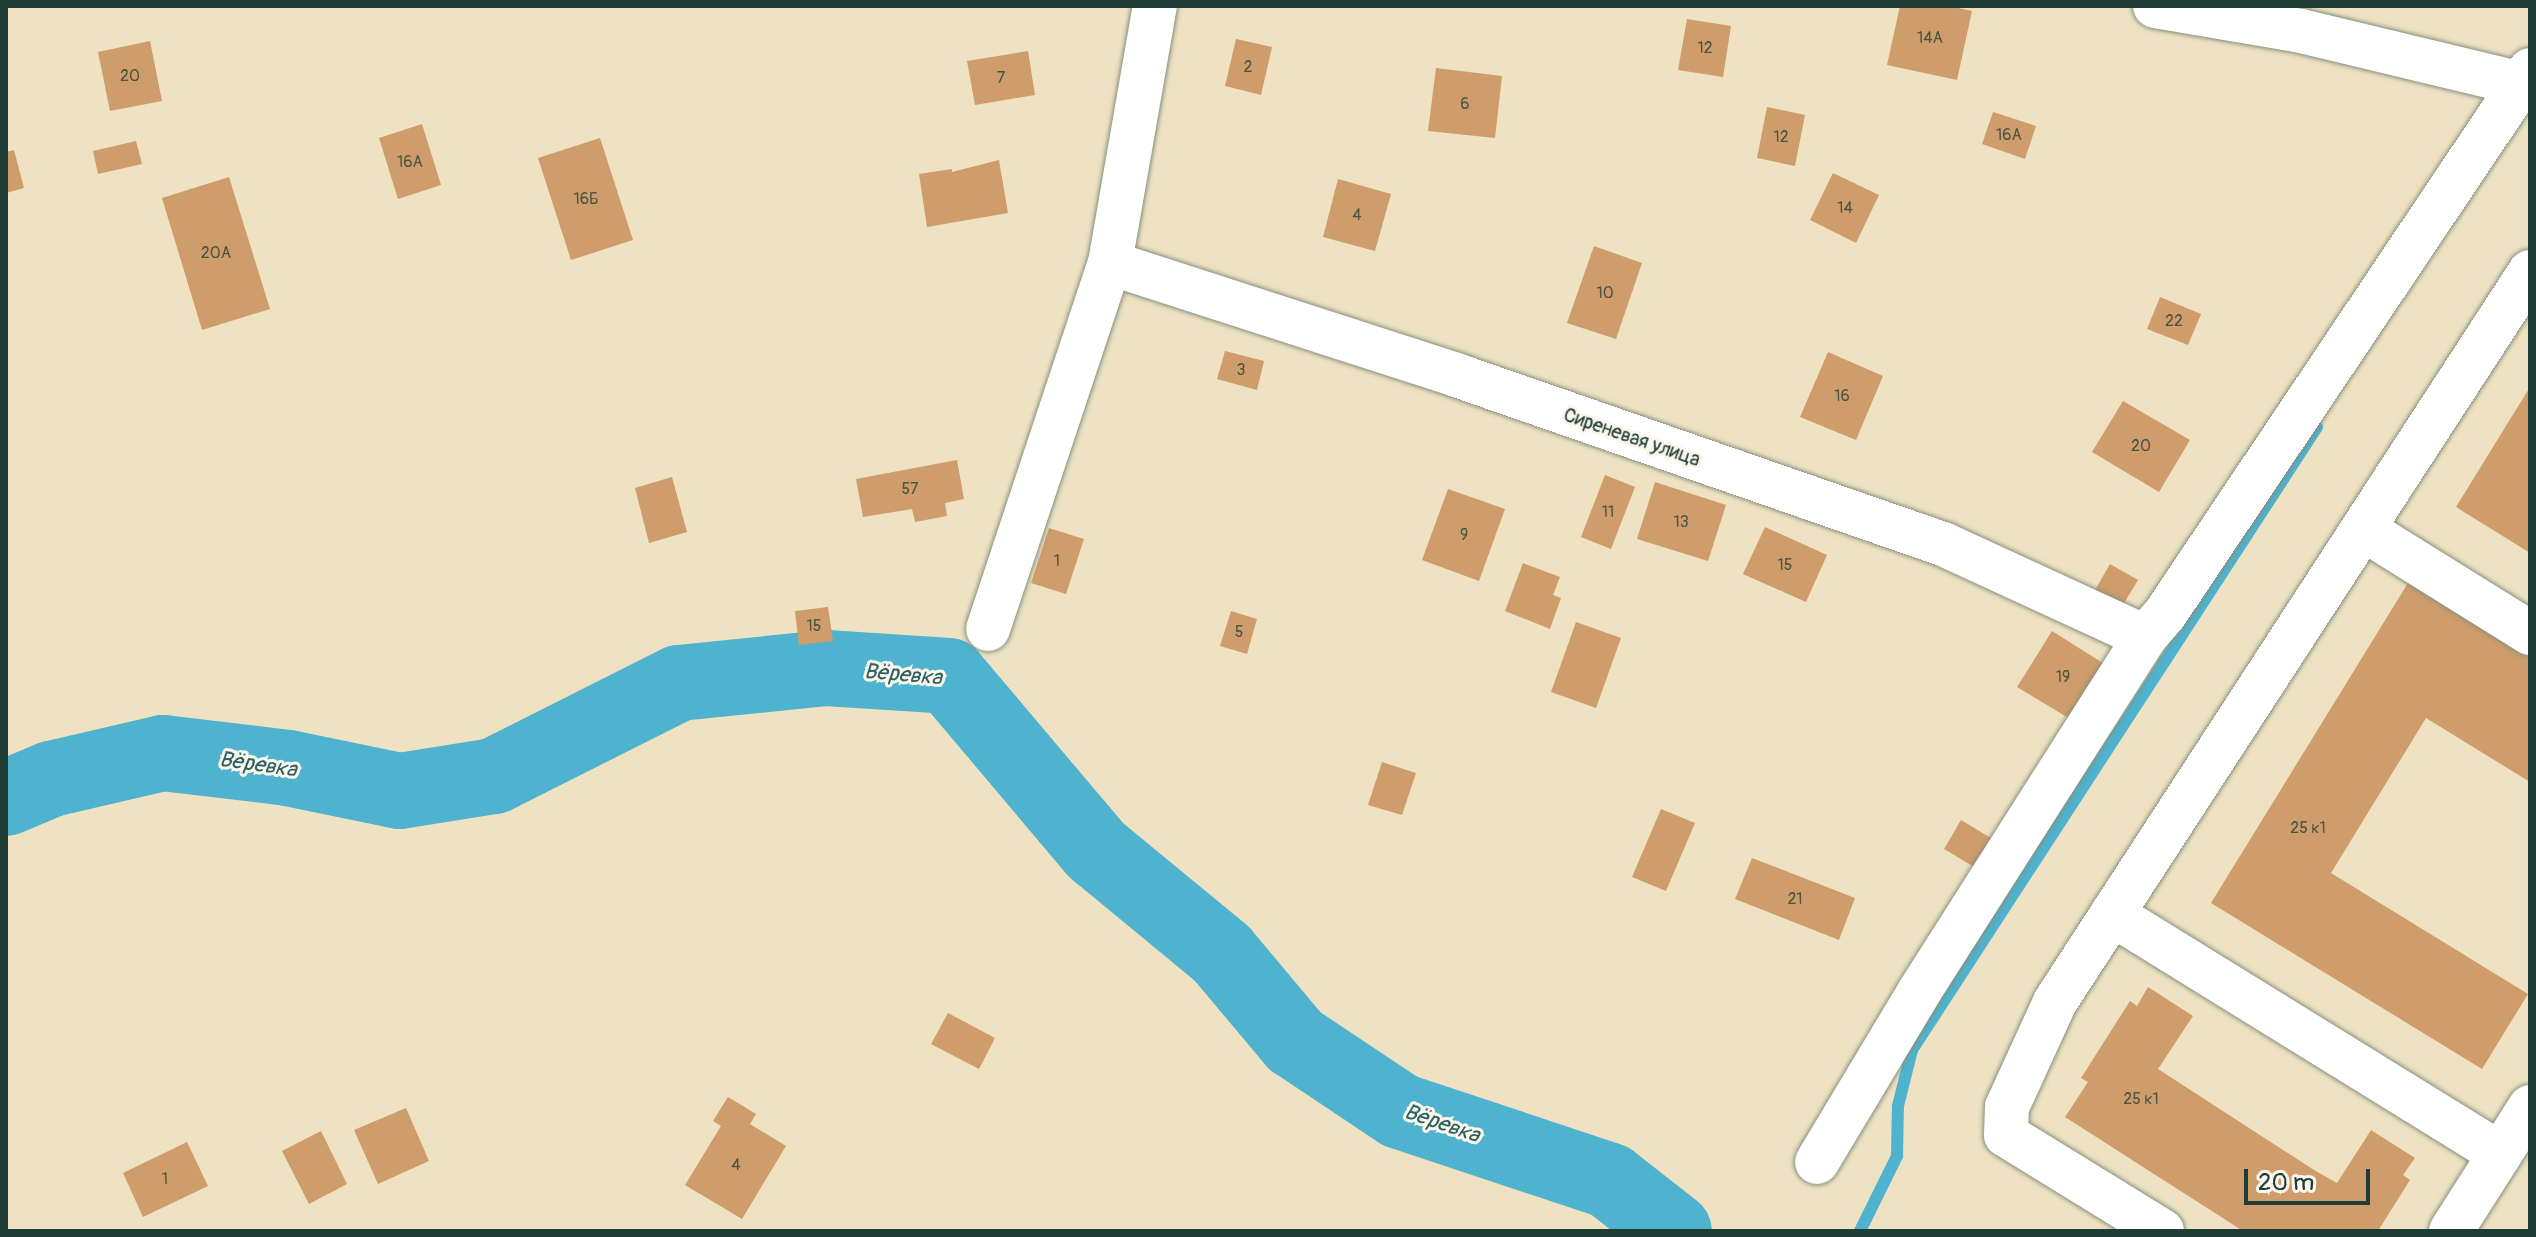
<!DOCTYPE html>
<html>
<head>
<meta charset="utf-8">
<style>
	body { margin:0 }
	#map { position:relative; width:2536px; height:1237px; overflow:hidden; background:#eee2c3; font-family:Pangolin,sans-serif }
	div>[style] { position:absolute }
	.stream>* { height:12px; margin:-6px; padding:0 6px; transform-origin:6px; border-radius:6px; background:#4fb2ce }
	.river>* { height:76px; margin:-38px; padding:0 38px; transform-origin:38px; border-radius:38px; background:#4fb2ce }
	.building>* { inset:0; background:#cf9c6b }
	.roads { filter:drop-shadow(0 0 2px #86907c) drop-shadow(0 0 2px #86907c) }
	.minor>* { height:44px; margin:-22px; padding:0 22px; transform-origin:22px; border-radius:22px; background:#fff }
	span { translate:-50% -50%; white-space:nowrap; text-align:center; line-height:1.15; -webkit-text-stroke:6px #fbf7ec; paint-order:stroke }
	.number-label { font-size:16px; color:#4b5542 }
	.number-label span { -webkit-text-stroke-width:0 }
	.street-label { font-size:20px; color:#1f3d34 }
	.water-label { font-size:22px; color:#2d6062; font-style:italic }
	.frame { position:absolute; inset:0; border:8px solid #1f3d34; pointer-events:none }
	.scale { position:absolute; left:2244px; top:1169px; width:126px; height:36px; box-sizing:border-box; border:4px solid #1f3d34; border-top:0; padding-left:10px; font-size:24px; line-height:28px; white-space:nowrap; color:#1f3d34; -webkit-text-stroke:6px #fbf7ec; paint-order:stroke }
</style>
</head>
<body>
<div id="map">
	<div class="stream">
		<i style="left:1860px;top:1231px;width:84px;rotate:-63.7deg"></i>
		<i style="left:1897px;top:1156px;width:50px;rotate:-88.9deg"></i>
		<i style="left:1898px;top:1106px;width:58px;rotate:-76deg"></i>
		<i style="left:1912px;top:1050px;width:743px;rotate:-56.97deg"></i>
	</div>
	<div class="river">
		<i style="left:6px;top:798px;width:49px;rotate:-22.9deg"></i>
		<i style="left:51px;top:779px;width:115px;rotate:-13.1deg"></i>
		<i style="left:163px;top:753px;width:126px;rotate:6.8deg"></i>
		<i style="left:288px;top:768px;width:114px;rotate:11.6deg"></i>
		<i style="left:400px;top:791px;width:95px;rotate:-9.1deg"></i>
		<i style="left:494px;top:776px;width:207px;rotate:-26.7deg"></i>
		<i style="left:679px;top:683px;width:148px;rotate:-5.8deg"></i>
		<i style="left:826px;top:668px;width:123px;rotate:3.7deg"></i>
		<i style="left:949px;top:676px;width:228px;rotate:49.8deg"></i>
		<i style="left:1096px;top:850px;width:163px;rotate:39.5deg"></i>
		<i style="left:1222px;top:954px;width:114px;rotate:50deg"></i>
		<i style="left:1295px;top:1041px;width:126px;rotate:33.7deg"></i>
		<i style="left:1400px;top:1111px;width:221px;rotate:18.4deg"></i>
		<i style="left:1610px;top:1181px;width:81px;rotate:38deg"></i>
	</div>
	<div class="building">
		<i style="clip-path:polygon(1900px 6px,1949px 6px,1972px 11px,1957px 80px,1887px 65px)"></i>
		<i style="clip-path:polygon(1687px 19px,1731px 26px,1723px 77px,1678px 70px)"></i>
		<i style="clip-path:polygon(1236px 39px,1272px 47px,1261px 95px,1225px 86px)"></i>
		<i style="clip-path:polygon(150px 41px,162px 101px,110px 111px,98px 52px)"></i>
		<i style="clip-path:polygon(1028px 51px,1035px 95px,975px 105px,967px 61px)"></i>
		<i style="clip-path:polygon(1436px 68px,1502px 76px,1495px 138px,1428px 131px)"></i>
		<i style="clip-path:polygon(1767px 107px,1805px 115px,1795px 166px,1757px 158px)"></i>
		<i style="clip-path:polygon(1993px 112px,2036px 126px,2025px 159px,1982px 144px)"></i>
		<i style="clip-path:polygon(422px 124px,441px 185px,398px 199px,379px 138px)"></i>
		<i style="clip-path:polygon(600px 138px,633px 240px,571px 260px,538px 158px)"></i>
		<i style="clip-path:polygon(136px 141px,142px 164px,98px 174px,93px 151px)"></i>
		<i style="clip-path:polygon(14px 150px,24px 188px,6px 193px,6px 152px)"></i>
		<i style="clip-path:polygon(999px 160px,1008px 213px,927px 227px,919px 174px,952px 169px,952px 172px)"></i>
		<i style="clip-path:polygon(1833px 173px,1879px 195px,1856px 243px,1810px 220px)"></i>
		<i style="clip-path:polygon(229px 177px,270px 309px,202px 330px,162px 198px)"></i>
		<i style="clip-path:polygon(1338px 179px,1391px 194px,1375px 251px,1323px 237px)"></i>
		<i style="clip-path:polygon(1594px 246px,1642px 263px,1616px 339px,1567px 323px)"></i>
		<i style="clip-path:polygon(2160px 297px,2201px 314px,2188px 345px,2147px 329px)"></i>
		<i style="clip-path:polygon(1225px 351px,1264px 361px,1257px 390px,1217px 379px)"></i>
		<i style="clip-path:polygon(1828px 352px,1883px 376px,1856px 440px,1800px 417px)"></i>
		<i style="clip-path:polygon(2530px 387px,2530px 553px,2456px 507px)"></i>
		<i style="clip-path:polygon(2123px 401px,2190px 440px,2159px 492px,2092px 452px)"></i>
		<i style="clip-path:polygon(957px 460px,964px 499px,945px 503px,947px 516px,915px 522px,912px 509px,863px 517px,856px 479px)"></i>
		<i style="clip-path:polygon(1605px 475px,1635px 487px,1611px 549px,1581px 537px)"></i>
		<i style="clip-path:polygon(672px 477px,687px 532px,649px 543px,635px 488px)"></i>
		<i style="clip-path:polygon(1655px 482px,1726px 505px,1708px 561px,1637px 539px)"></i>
		<i style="clip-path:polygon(1448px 489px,1505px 509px,1479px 581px,1422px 560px)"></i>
		<i style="clip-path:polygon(1765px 527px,1827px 555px,1806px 602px,1743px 574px)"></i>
		<i style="clip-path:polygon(1049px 528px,1084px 539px,1066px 594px,1031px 583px)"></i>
		<i style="clip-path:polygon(1523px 563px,1560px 577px,1553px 595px,1561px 598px,1550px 629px,1505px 611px)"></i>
		<i style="clip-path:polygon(2110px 564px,2138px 580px,2118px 613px,2091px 597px)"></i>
		<i style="clip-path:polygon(2408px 583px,2530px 658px,2530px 782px,2426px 718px,2331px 873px,2528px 994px,2482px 1069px,2211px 903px)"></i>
		<i style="clip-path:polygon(828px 607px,833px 641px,799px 645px,795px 611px)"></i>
		<i style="clip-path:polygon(1231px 611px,1257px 619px,1247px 654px,1220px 646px)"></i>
		<i style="clip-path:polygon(1576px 622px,1621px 638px,1596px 708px,1551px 692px)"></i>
		<i style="clip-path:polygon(2052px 631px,2109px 667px,2075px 722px,2017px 687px)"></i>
		<i style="clip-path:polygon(1382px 762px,1416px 773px,1402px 815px,1368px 805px)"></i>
		<i style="clip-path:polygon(1661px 809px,1695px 823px,1666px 891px,1632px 877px)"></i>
		<i style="clip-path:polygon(1961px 820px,1991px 838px,1974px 867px,1944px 849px)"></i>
		<i style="clip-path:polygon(1752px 858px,1855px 898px,1839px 940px,1735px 899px)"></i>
		<i style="clip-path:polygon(2148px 987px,2193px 1016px,2158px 1069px,2314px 1170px,2337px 1183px,2371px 1130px,2415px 1158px,2403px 1175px,2410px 1180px,2378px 1231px,2243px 1231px,2065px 1117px,2088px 1082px,2081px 1078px,2130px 1001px,2137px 1006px)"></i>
		<i style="clip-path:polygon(948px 1013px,995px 1038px,979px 1069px,931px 1044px)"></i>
		<i style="clip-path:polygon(728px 1097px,756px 1114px,750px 1124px,786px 1146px,742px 1219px,685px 1185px,721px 1126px,713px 1121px)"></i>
		<i style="clip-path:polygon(406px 1108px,429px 1161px,378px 1184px,354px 1130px)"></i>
		<i style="clip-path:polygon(321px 1131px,347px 1184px,309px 1204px,282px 1151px)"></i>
		<i style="clip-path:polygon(187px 1142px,208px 1186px,143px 1217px,123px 1173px)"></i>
	</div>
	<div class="roads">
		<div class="minor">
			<i style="left:2155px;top:6px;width:148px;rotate:9.7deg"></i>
			<i style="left:2301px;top:31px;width:226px;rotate:13.5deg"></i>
			<i style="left:1110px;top:263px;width:364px;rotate:17.9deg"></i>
			<i style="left:1456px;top:375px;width:515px;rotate:19.14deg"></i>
			<i style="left:1943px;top:544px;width:222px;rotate:24.7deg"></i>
			<i style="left:2363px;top:529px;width:197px;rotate:31.9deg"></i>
			<i style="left:988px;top:629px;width:386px;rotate:-71.6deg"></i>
			<i style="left:1110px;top:263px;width:261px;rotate:-80.1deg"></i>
			<i style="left:2112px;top:914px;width:456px;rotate:31.7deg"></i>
			<i style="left:1817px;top:1162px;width:198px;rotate:-59deg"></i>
			<i style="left:1919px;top:992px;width:421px;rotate:-57.5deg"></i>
			<i style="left:2145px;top:637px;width:30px;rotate:-49deg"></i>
			<i style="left:2165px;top:614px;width:655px;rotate:-56.14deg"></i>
			<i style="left:2162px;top:1231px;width:183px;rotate:-148.4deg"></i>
			<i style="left:2006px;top:1135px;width:28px;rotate:-88deg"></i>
			<i style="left:2007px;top:1107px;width:115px;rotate:-65.4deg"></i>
			<i style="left:2055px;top:1002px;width:871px;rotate:-56.95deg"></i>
			<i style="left:2451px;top:1231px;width:147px;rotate:-57.5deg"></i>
		</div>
	</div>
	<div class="number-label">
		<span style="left:1930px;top:38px">14А</span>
		<span style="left:1705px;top:48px">12</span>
		<span style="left:1248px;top:67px">2</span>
		<span style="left:130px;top:76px">20</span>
		<span style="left:1001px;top:78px">7</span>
		<span style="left:1465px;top:104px">6</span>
		<span style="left:2009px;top:135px">16А</span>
		<span style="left:1781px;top:137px">12</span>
		<span style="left:410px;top:162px">16А</span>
		<span style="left:586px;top:199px">16Б</span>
		<span style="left:1845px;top:208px">14</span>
		<span style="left:1357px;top:215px">4</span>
		<span style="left:216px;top:253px">20А</span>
		<span style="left:1605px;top:293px">10</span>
		<span style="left:2174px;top:321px">22</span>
		<span style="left:1241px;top:370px">3</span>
		<span style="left:1842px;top:396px">16</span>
		<span style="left:2141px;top:446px">20</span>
		<span style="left:910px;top:489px">57</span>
		<span style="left:1608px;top:512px">11</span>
		<span style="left:1681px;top:522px">13</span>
		<span style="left:1464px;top:535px">9</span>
		<span style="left:1057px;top:561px">1</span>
		<span style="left:1785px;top:565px">15</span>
		<span style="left:814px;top:626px">15</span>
		<span style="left:1239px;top:632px">5</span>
		<span style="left:2063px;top:677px">19</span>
		<span style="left:2308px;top:828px">25 к1</span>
		<span style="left:1795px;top:899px">21</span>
		<span style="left:2141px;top:1099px">25 к1</span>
		<span style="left:736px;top:1165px">4</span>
		<span style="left:165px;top:1179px">1</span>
	</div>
	<div class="street-label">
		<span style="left:1632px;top:437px;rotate:19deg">Сиреневая улица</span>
	</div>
	<div class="water-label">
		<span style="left:903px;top:675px;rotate:5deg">Вёревка</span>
		<span style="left:258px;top:765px;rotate:8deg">Вёревка</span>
		<span style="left:1442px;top:1124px;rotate:19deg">Вёревка</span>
	</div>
	<div class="frame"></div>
	<div class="scale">20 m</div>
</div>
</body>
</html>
